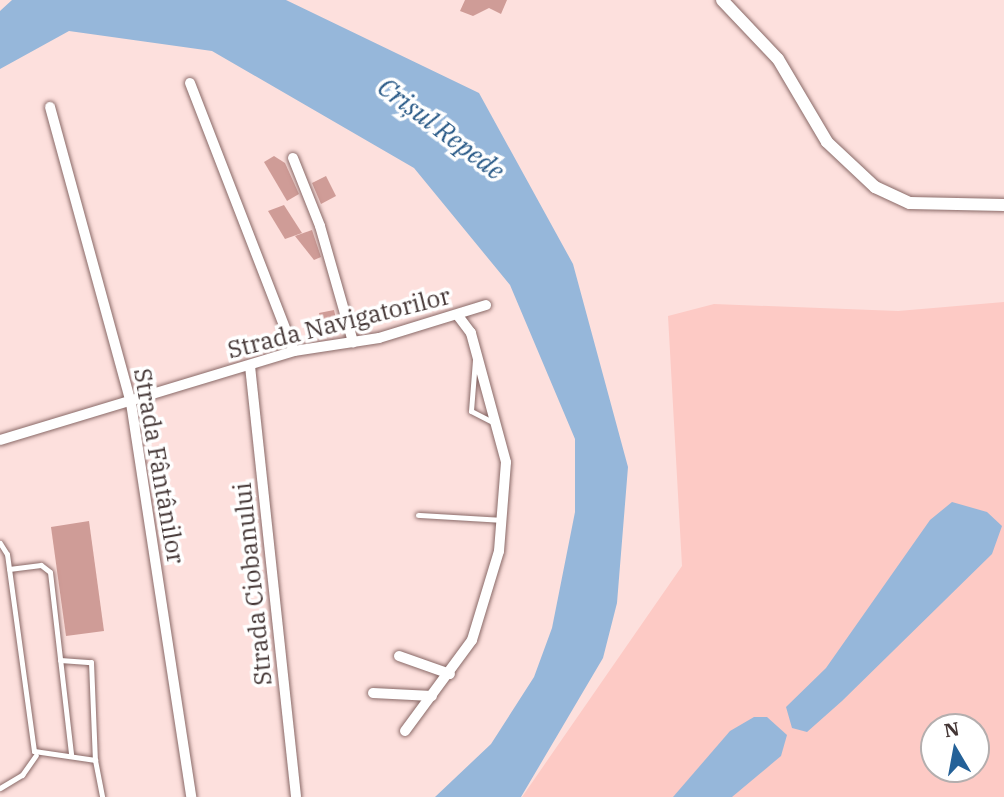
<!DOCTYPE html>
<html>
<head>
<meta charset="utf-8">
<style>
	body { margin:0 }
	#map { position:relative; width:1004px; height:797px; overflow:hidden; background:#fde0dd; font-family:"IBM Plex Serif",serif }
	div>[style] { position:absolute }
	.green>* { inset:0; background:#fdcac5 }
	.water>* { inset:0; background:#96b7da }
	.building>* { inset:0; background:#cf9c97 }
	.roads { filter:drop-shadow(0 0 2px #896967) drop-shadow(0 0 2px #896967) }
	.service>* { height:5px; margin:-2.5px; padding:0 2.5px; transform-origin:2.5px; border-radius:2.5px; background:#fff }
	.minor>* { height:10px; margin:-5px; padding:0 5px; transform-origin:5px; border-radius:5px; background:#fff }
	.tertiary>* { height:12px; margin:-6px; padding:0 6px; transform-origin:6px; border-radius:6px; background:#fff }
	span { translate:-50% -50%; white-space:nowrap; text-align:center; line-height:1.15; -webkit-text-stroke:7px #fff; paint-order:stroke }
	.street-label { font-size:24px; color:#433534 }
	.water-label { font-size:26px; color:#275886; font-style:italic }
	.north { position:absolute; left:920px; top:713px; width:70px; height:70px; box-sizing:border-box; background:#fff; border:2px solid #b4aeae; border-radius:50%; rotate:350deg; font-size:19px; font-weight:700; line-height:28px; text-align:center; color:#433534 }
	.north::after { content:''; display:block; margin:auto; width:24px; height:32px; background:#246198; clip-path:polygon(50% 0,100% 100%,50% 72%,0 100%) }
</style>
</head>
<body>
<div id="map">
	<div class="green">
		<i style="clip-path:polygon(evenodd,1004px 302px,1004px 797px,522px 797px,682px 566px,668px 316px,714px 304px,898px 311px,1004px 302px,934px 727px,976px 727px,976px 769px,934px 769px,934px 727px)"></i>
	</div>
	<div class="water">
		<i style="clip-path:polygon(12px 0,286px 0,479px 93px,573px 264px,628px 467px,617px 603px,603px 658px,521px 797px,435px 797px,491px 744px,534px 677px,552px 628px,575px 512px,575px 439px,510px 285px,414px 168px,212px 51px,69px 31px,0 69px,0 11px)"></i>
		<i style="clip-path:polygon(952px 502px,987px 512px,1002px 526px,992px 554px,842px 701px,807px 732px,792px 728px,786px 707px,826px 668px,930px 520px)"></i>
		<i style="clip-path:polygon(754px 717px,767px 717px,787px 735px,781px 756px,732px 797px,673px 797px,730px 731px)"></i>
	</div>
	<div class="building">
		<i style="clip-path:polygon(465px 0,507px 0,501px 14px,489px 8px,473px 16px,460px 11px)"></i>
		<i style="clip-path:polygon(274px 156px,285px 163px,299px 194px,287px 201px,264px 162px)"></i>
		<i style="clip-path:polygon(326px 176px,336px 196px,321px 204px,312px 183px)"></i>
		<i style="clip-path:polygon(284px 205px,302px 233px,285px 239px,268px 211px)"></i>
		<i style="clip-path:polygon(312px 230px,321px 257px,314px 260px,295px 236px)"></i>
		<i style="clip-path:polygon(334px 310px,339px 332px,323px 335px,319px 313px)"></i>
		<i style="clip-path:polygon(363px 314px,368px 332px,359px 333px,355px 316px)"></i>
		<i style="clip-path:polygon(89px 521px,104px 631px,66px 636px,51px 527px)"></i>
	</div>
	<div class="roads">
		<div class="service">
			<i style="left:475px;top:360px;width:51px;rotate:94.5deg"></i>
			<i style="left:471px;top:411px;width:28px;rotate:27deg"></i>
			<i style="left:418px;top:515px;width:83px;rotate:3.4deg"></i>
			<i style="left:0;top:543px;width:13px;rotate:58deg"></i>
			<i style="left:7px;top:554px;width:199px;rotate:82.2deg"></i>
			<i style="left:34px;top:751px;width:62px;rotate:8.4deg"></i>
			<i style="left:95px;top:760px;width:38px;rotate:79deg"></i>
			<i style="left:9px;top:569px;width:32px;rotate:-7deg"></i>
			<i style="left:41px;top:565px;width:11px;rotate:38deg"></i>
			<i style="left:50px;top:572px;width:183px;rotate:83.4deg"></i>
			<i style="left:60px;top:660px;width:31px;rotate:4deg"></i>
			<i style="left:91px;top:662px;width:98px;rotate:87.7deg"></i>
			<i style="left:0;top:788px;width:26px;rotate:-31deg"></i>
			<i style="left:22px;top:775px;width:24px;rotate:-55deg"></i>
		</div>
		<div class="minor">
			<i style="left:190px;top:83px;width:287px;rotate:68.8deg"></i>
			<i style="left:50px;top:107px;width:307px;rotate:74.7deg"></i>
			<i style="left:131px;top:403px;width:399px;rotate:81.3deg"></i>
			<i style="left:293px;top:158px;width:73px;rotate:68.3deg"></i>
			<i style="left:320px;top:226px;width:121px;rotate:74.1deg"></i>
			<i style="left:250px;top:366px;width:433px;rotate:83.9deg"></i>
			<i style="left:0;top:440px;width:307px;rotate:-16.8deg"></i>
			<i style="left:294px;top:351px;width:86px;rotate:-8.7deg"></i>
			<i style="left:379px;top:338px;width:112px;rotate:-17.1deg"></i>
			<i style="left:399px;top:656px;width:54px;rotate:19.4deg"></i>
			<i style="left:373px;top:693px;width:59px;rotate:2.9deg"></i>
			<i style="left:405px;top:731px;width:113px;rotate:-53.6deg"></i>
			<i style="left:472px;top:640px;width:93px;rotate:-73.1deg"></i>
			<i style="left:499px;top:551px;width:89px;rotate:-85.5deg"></i>
			<i style="left:506px;top:462px;width:134px;rotate:-105.2deg"></i>
			<i style="left:471px;top:333px;width:21px;rotate:-127deg"></i>
		</div>
		<div class="tertiary">
			<i style="left:722px;top:0;width:81px;rotate:46.5deg"></i>
			<i style="left:778px;top:59px;width:96px;rotate:59.4deg"></i>
			<i style="left:827px;top:142px;width:66px;rotate:43.2deg"></i>
			<i style="left:875px;top:187px;width:38px;rotate:25deg"></i>
			<i style="left:910px;top:203px;width:94px;rotate:1.2deg"></i>
		</div>
	</div>
	<div class="street-label">
		<span style="left:339px;top:323px;rotate:-14deg">Strada Navigatorilor</span>
		<span style="left:159px;top:466px;rotate:80deg">Strada Fântânilor</span>
		<span style="left:253px;top:584px;rotate:-96deg">Strada Ciobanului</span>
	</div>
	<div class="water-label">
		<span style="left:441px;top:129px;rotate:37deg">Crișul Repede</span>
	</div>
	<div class="north">N</div>
</div>
</body>
</html>
